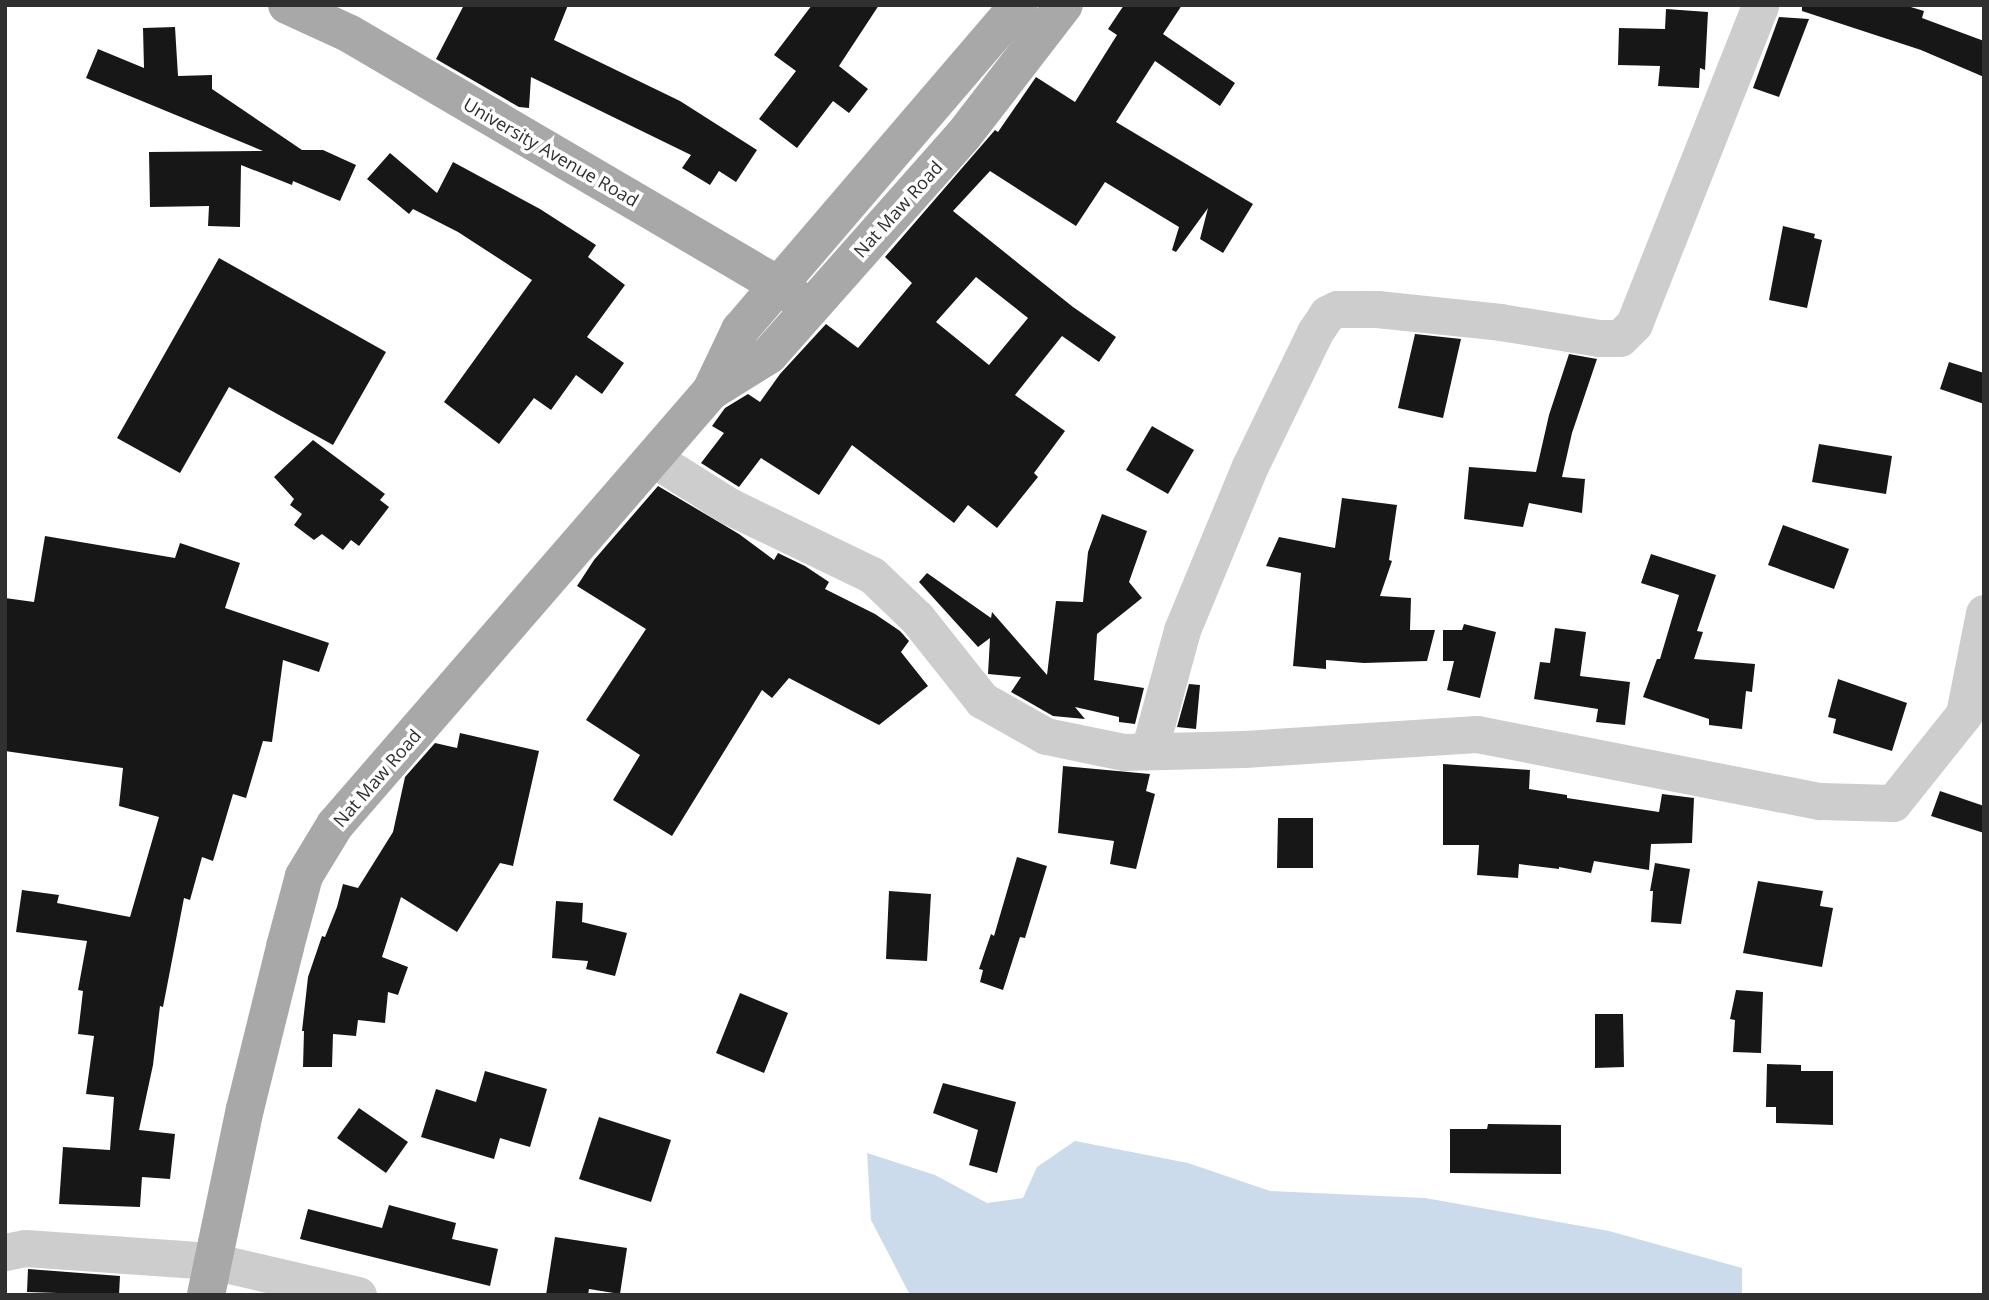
<!DOCTYPE html>
<html>
<head>
<meta charset="utf-8">
<style>
	body { margin:0 }
	#map { position:relative; width:1989px; height:1300px; overflow:hidden; background:#fff; font-family:"Open Sans",sans-serif }
	div>[style] { position:absolute }
	.water>* { inset:0; background:#cbdbec }
	.building>* { inset:0; background:#171717 }
	.minor>* { height:37px; margin:-18.5px; padding:0 18.5px; transform-origin:18.5px; border-radius:18.5px; background:#cdcdcd }
	.major>* { height:38px; margin:-19px; padding:0 19px; transform-origin:19px; border-radius:19px; background:#a8a8a8 }
	span { translate:-50% -50%; white-space:nowrap; text-align:center; line-height:1.15; -webkit-text-stroke:7px #fff; paint-order:stroke }
	.street-label { font-size:18px; color:#303030 }
	.frame { position:absolute; inset:0; border:7px solid #303030; pointer-events:none }
</style>
</head>
<body>
<div id="map">
	<div class="water">
		<i style="clip-path:polygon(1075px 1141px,1188px 1163px,1270px 1191px,1425px 1198px,1609px 1231px,1742px 1268px,1742px 1295px,910px 1295px,871px 1220px,867px 1153px,935px 1175px,987px 1203px,1023px 1198px,1037px 1167px)"></i>
	</div>
	<div class="building">
		<i style="clip-path:polygon(464px 5px,568px 5px,554px 40px,680px 101px,757px 150px,736px 182px,719px 171px,710px 185px,682px 168px,691px 155px,531px 77px,529px 108px,519px 107px,436px 59px)"></i>
		<i style="clip-path:polygon(812px 5px,879px 5px,839px 66px,868px 89px,849px 113px,833px 101px,797px 148px,759px 119px,796px 71px,774px 55px)"></i>
		<i style="clip-path:polygon(evenodd,1124px 5px,1182px 5px,1163px 34px,1235px 83px,1220px 106px,1155px 61px,1116px 122px,1253px 204px,1223px 253px,1200px 239px,1208px 208px,1176px 252px,1172px 250px,1179px 227px,1105px 182px,1076px 226px,990px 171px,953px 211px,1073px 307px,1116px 337px,1099px 362px,1062px 336px,1015px 395px,1065px 431px,1034px 473px,1038px 477px,997px 528px,968px 505px,954px 523px,852px 445px,819px 495px,761px 458px,739px 487px,701px 463px,724px 433px,712px 426px,725px 408px,748px 394px,760px 402px,780px 374px,826px 324px,858px 348px,912px 283px,885px 257px,995px 130px,998px 132px,1036px 77px,1075px 102px,1117px 35px,1108px 29px,1124px 5px,976px 277px,1028px 318px,989px 365px,936px 322px,976px 277px)"></i>
		<i style="clip-path:polygon(1802px 5px,1904px 5px,1924px 11px,1922px 18px,1984px 41px,1984px 77px,1921px 50px,1802px 11px)"></i>
		<i style="clip-path:polygon(1666px 9px,1708px 12px,1705px 70px,1700px 68px,1699px 88px,1658px 86px,1660px 66px,1618px 65px,1619px 28px,1665px 29px)"></i>
		<i style="clip-path:polygon(1779px 17px,1809px 19px,1779px 97px,1753px 88px)"></i>
		<i style="clip-path:polygon(175px 27px,178px 76px,212px 75px,212px 89px,302px 150px,323px 150px,356px 165px,340px 201px,293px 181px,292px 185px,241px 165px,240px 227px,208px 226px,209px 206px,150px 207px,149px 152px,263px 151px,86px 78px,98px 49px,144px 68px,143px 28px)"></i>
		<i style="clip-path:polygon(390px 153px,437px 193px,453px 162px,540px 209px,596px 245px,588px 257px,625px 285px,587px 337px,624px 363px,602px 394px,576px 375px,551px 410px,534px 398px,499px 444px,444px 402px,532px 280px,458px 232px,413px 209px,409px 214px,367px 179px)"></i>
		<i style="clip-path:polygon(1783px 226px,1815px 234px,1814px 238px,1822px 240px,1807px 308px,1769px 300px)"></i>
		<i style="clip-path:polygon(219px 258px,386px 352px,333px 445px,229px 387px,180px 473px,117px 438px)"></i>
		<i style="clip-path:polygon(1415px 334px,1461px 339px,1443px 418px,1398px 408px)"></i>
		<i style="clip-path:polygon(1569px 354px,1597px 359px,1572px 433px,1562px 477px,1585px 479px,1582px 513px,1529px 503px,1523px 527px,1464px 519px,1469px 467px,1536px 472px,1549px 415px)"></i>
		<i style="clip-path:polygon(1949px 362px,1984px 373px,1984px 404px,1940px 389px)"></i>
		<i style="clip-path:polygon(1152px 426px,1194px 450px,1168px 494px,1126px 470px)"></i>
		<i style="clip-path:polygon(313px 440px,385px 494px,380px 500px,389px 507px,359px 546px,351px 540px,343px 550px,322px 534px,314px 540px,294px 525px,302px 514px,290px 505px,294px 499px,274px 477px)"></i>
		<i style="clip-path:polygon(1819px 444px,1892px 456px,1886px 494px,1812px 482px)"></i>
		<i style="clip-path:polygon(658px 486px,739px 534px,774px 560px,778px 553px,805px 566px,829px 582px,825px 589px,875px 614px,900px 631px,909px 641px,901px 652px,928px 686px,879px 725px,789px 678px,772px 698px,762px 690px,672px 836px,613px 800px,640px 755px,586px 720px,646px 629px,577px 586px,594px 560px)"></i>
		<i style="clip-path:polygon(1342px 498px,1397px 505px,1389px 560px,1392px 561px,1380px 596px,1411px 598px,1410px 630px,1435px 630px,1427px 661px,1364px 663px,1326px 660px,1326px 669px,1293px 666px,1301px 573px,1266px 566px,1279px 537px,1335px 548px)"></i>
		<i style="clip-path:polygon(1102px 514px,1147px 531px,1129px 582px,1142px 598px,1097px 634px,1094px 680px,1144px 688px,1135px 724px,1119px 722px,1119px 717px,1075px 707px,1085px 719px,1053px 716px,1011px 692px,1021px 677px,988px 674px,990px 638px,978px 647px,919px 582px,927px 573px,991px 618px,992px 612px,1047px 675px,1056px 601px,1083px 602px,1088px 552px)"></i>
		<i style="clip-path:polygon(1783px 525px,1849px 549px,1834px 589px,1768px 565px)"></i>
		<i style="clip-path:polygon(45px 536px,175px 558px,180px 543px,240px 563px,225px 608px,329px 643px,319px 672px,283px 660px,272px 742px,263px 741px,246px 798px,233px 794px,213px 861px,202px 857px,190px 900px,184px 898px,163px 1007px,160px 1006px,153px 1065px,139px 1130px,175px 1134px,170px 1179px,142px 1177px,140px 1207px,59px 1204px,63px 1147px,110px 1150px,114px 1097px,86px 1094px,94px 1036px,78px 1034px,83px 991px,78px 990px,87px 941px,16px 932px,22px 890px,59px 895px,57px 903px,130px 917px,159px 817px,119px 806px,123px 768px,5px 751px,5px 598px,34px 602px)"></i>
		<i style="clip-path:polygon(1651px 554px,1716px 575px,1697px 631px,1703px 632px,1694px 659px,1755px 664px,1752px 692px,1746px 691px,1742px 729px,1709px 725px,1709px 719px,1643px 697px,1657px 659px,1660px 659px,1679px 595px,1641px 583px)"></i>
		<i style="clip-path:polygon(1464px 624px,1496px 632px,1480px 698px,1447px 690px,1454px 661px,1443px 661px,1443px 630px,1462px 630px)"></i>
		<i style="clip-path:polygon(1555px 628px,1586px 632px,1580px 676px,1630px 682px,1625px 725px,1596px 722px,1598px 709px,1534px 699px,1540px 662px,1550px 663px)"></i>
		<i style="clip-path:polygon(1838px 679px,1907px 703px,1892px 751px,1833px 733px,1836px 719px,1828px 717px)"></i>
		<i style="clip-path:polygon(1189px 684px,1200px 685px,1196px 729px,1177px 727px)"></i>
		<i style="clip-path:polygon(460px 733px,539px 751px,513px 866px,500px 863px,457px 932px,401px 897px,382px 957px,408px 967px,398px 995px,388px 992px,385px 1023px,358px 1020px,356px 1036px,333px 1034px,332px 1067px,303px 1067px,304px 1031px,302px 1031px,308px 977px,322px 936px,325px 937px,337px 907px,343px 884px,358px 888px,393px 832px,405px 777px,435px 743px,457px 748px)"></i>
		<i style="clip-path:polygon(1443px 764px,1530px 770px,1529px 789px,1567px 795px,1567px 798px,1659px 812px,1662px 794px,1694px 798px,1692px 843px,1651px 844px,1649px 870px,1594px 861px,1591px 873px,1559px 867px,1559px 869px,1519px 864px,1518px 878px,1477px 875px,1479px 845px,1443px 845px)"></i>
		<i style="clip-path:polygon(1063px 766px,1150px 774px,1146px 791px,1155px 794px,1136px 869px,1110px 864px,1114px 841px,1058px 833px)"></i>
		<i style="clip-path:polygon(1940px 791px,1984px 806px,1984px 833px,1931px 816px)"></i>
		<i style="clip-path:polygon(1278px 818px,1313px 818px,1313px 868px,1277px 868px)"></i>
		<i style="clip-path:polygon(1017px 857px,1047px 866px,1025px 938px,1020px 937px,1003px 990px,980px 982px,983px 970px,979px 969px,991px 934px,994px 936px)"></i>
		<i style="clip-path:polygon(1655px 863px,1690px 869px,1681px 924px,1651px 922px,1653px 891px,1650px 891px)"></i>
		<i style="clip-path:polygon(1758px 881px,1823px 891px,1820px 906px,1833px 908px,1822px 967px,1743px 953px)"></i>
		<i style="clip-path:polygon(889px 891px,931px 894px,927px 961px,886px 959px)"></i>
		<i style="clip-path:polygon(556px 901px,583px 903px,582px 922px,627px 933px,615px 976px,586px 969px,588px 961px,552px 958px)"></i>
		<i style="clip-path:polygon(1736px 990px,1763px 992px,1761px 1053px,1733px 1052px,1735px 1020px,1730px 1019px)"></i>
		<i style="clip-path:polygon(740px 993px,788px 1013px,764px 1073px,716px 1053px)"></i>
		<i style="clip-path:polygon(1595px 1014px,1623px 1014px,1624px 1067px,1595px 1068px)"></i>
		<i style="clip-path:polygon(1767px 1064px,1801px 1065px,1801px 1071px,1833px 1071px,1833px 1125px,1776px 1123px,1776px 1107px,1766px 1107px)"></i>
		<i style="clip-path:polygon(485px 1071px,547px 1089px,530px 1147px,500px 1138px,494px 1159px,421px 1137px,436px 1089px,476px 1102px)"></i>
		<i style="clip-path:polygon(943px 1083px,1016px 1102px,997px 1173px,969px 1165px,978px 1130px,933px 1113px)"></i>
		<i style="clip-path:polygon(359px 1108px,408px 1142px,386px 1173px,337px 1138px)"></i>
		<i style="clip-path:polygon(599px 1117px,671px 1140px,651px 1202px,579px 1179px)"></i>
		<i style="clip-path:polygon(1488px 1124px,1561px 1125px,1561px 1174px,1450px 1173px,1450px 1129px,1487px 1129px)"></i>
		<i style="clip-path:polygon(389px 1205px,456px 1223px,452px 1239px,498px 1249px,490px 1286px,300px 1239px,308px 1209px,382px 1228px)"></i>
		<i style="clip-path:polygon(555px 1237px,627px 1248px,620px 1294px,589px 1289px,588px 1295px,546px 1295px)"></i>
		<i style="clip-path:polygon(28px 1269px,120px 1276px,119px 1295px,27px 1292px)"></i>
	</div>
	<div class="minor">
		<i style="left:654px;top:459px;width:89px;rotate:32.1deg"></i>
		<i style="left:729px;top:506px;width:159px;rotate:25.8deg"></i>
		<i style="left:872px;top:575px;width:62px;rotate:43.7deg"></i>
		<i style="left:917px;top:618px;width:105px;rotate:51.6deg"></i>
		<i style="left:982px;top:700px;width:73px;rotate:29.4deg"></i>
		<i style="left:1046px;top:736px;width:80px;rotate:11.6deg"></i>
		<i style="left:1124px;top:752px;width:120px;rotate:-1.4deg"></i>
		<i style="left:1244px;top:749px;width:233px;rotate:-3.7deg"></i>
		<i style="left:1477px;top:734px;width:349px;rotate:11.1deg"></i>
		<i style="left:1820px;top:801px;width:73px;rotate:1.6deg"></i>
		<i style="left:1893px;top:803px;width:114px;rotate:-51.4deg"></i>
		<i style="left:1964px;top:714px;width:103px;rotate:-78.8deg"></i>
		<i style="left:1149px;top:751px;width:125px;rotate:-74.7deg"></i>
		<i style="left:1182px;top:630px;width:178px;rotate:-67.5deg"></i>
		<i style="left:1250px;top:466px;width:149px;rotate:-64.1deg"></i>
		<i style="left:1315px;top:332px;width:22px;rotate:-56deg"></i>
		<i style="left:1327px;top:314px;width:11px;rotate:-27deg"></i>
		<i style="left:1337px;top:309px;width:40px"></i>
		<i style="left:1377px;top:309px;width:124px;rotate:6deg"></i>
		<i style="left:1500px;top:322px;width:100px;rotate:9.2deg"></i>
		<i style="left:1599px;top:338px;width:21px"></i>
		<i style="left:1620px;top:338px;width:20px;rotate:-45deg"></i>
		<i style="left:1634px;top:324px;width:343px;rotate:-68.4deg"></i>
		<i style="left:5px;top:1252px;width:20px;rotate:-11deg"></i>
		<i style="left:25px;top:1248px;width:187px;rotate:4deg"></i>
		<i style="left:212px;top:1261px;width:150px;rotate:13.1deg"></i>
	</div>
	<div class="major">
		<i style="left:287px;top:5px;width:69px;rotate:24.7deg"></i>
		<i style="left:350px;top:34px;width:496px;rotate:30.4deg"></i>
		<i style="left:778px;top:285px;width:39px;rotate:36deg"></i>
		<i style="left:711px;top:391px;width:68px;rotate:-31.8deg"></i>
		<i style="left:769px;top:355px;width:293px;rotate:-48.5deg"></i>
		<i style="left:963px;top:136px;width:165px;rotate:-52.4deg"></i>
		<i style="left:206px;top:1295px;width:190px;rotate:-78.2deg"></i>
		<i style="left:245px;top:1109px;width:167px;rotate:-76.1deg"></i>
		<i style="left:285px;top:947px;width:73px;rotate:-75deg"></i>
		<i style="left:304px;top:876px;width:60px;rotate:-58.7deg"></i>
		<i style="left:335px;top:825px;width:574px;rotate:-49.1deg"></i>
		<i style="left:711px;top:391px;width:68px;rotate:-64.6deg"></i>
		<i style="left:740px;top:330px;width:428px;rotate:-49.4deg"></i>
	</div>
	<div class="street-label">
		<span style="left:551px;top:152px;rotate:30deg">University Avenue Road</span>
		<span style="left:898px;top:209px;rotate:-48deg">Nat Maw Road</span>
		<span style="left:377px;top:778px;rotate:-49deg">Nat Maw Road</span>
	</div>
	<div class="frame"></div>
</div>
</body>
</html>
